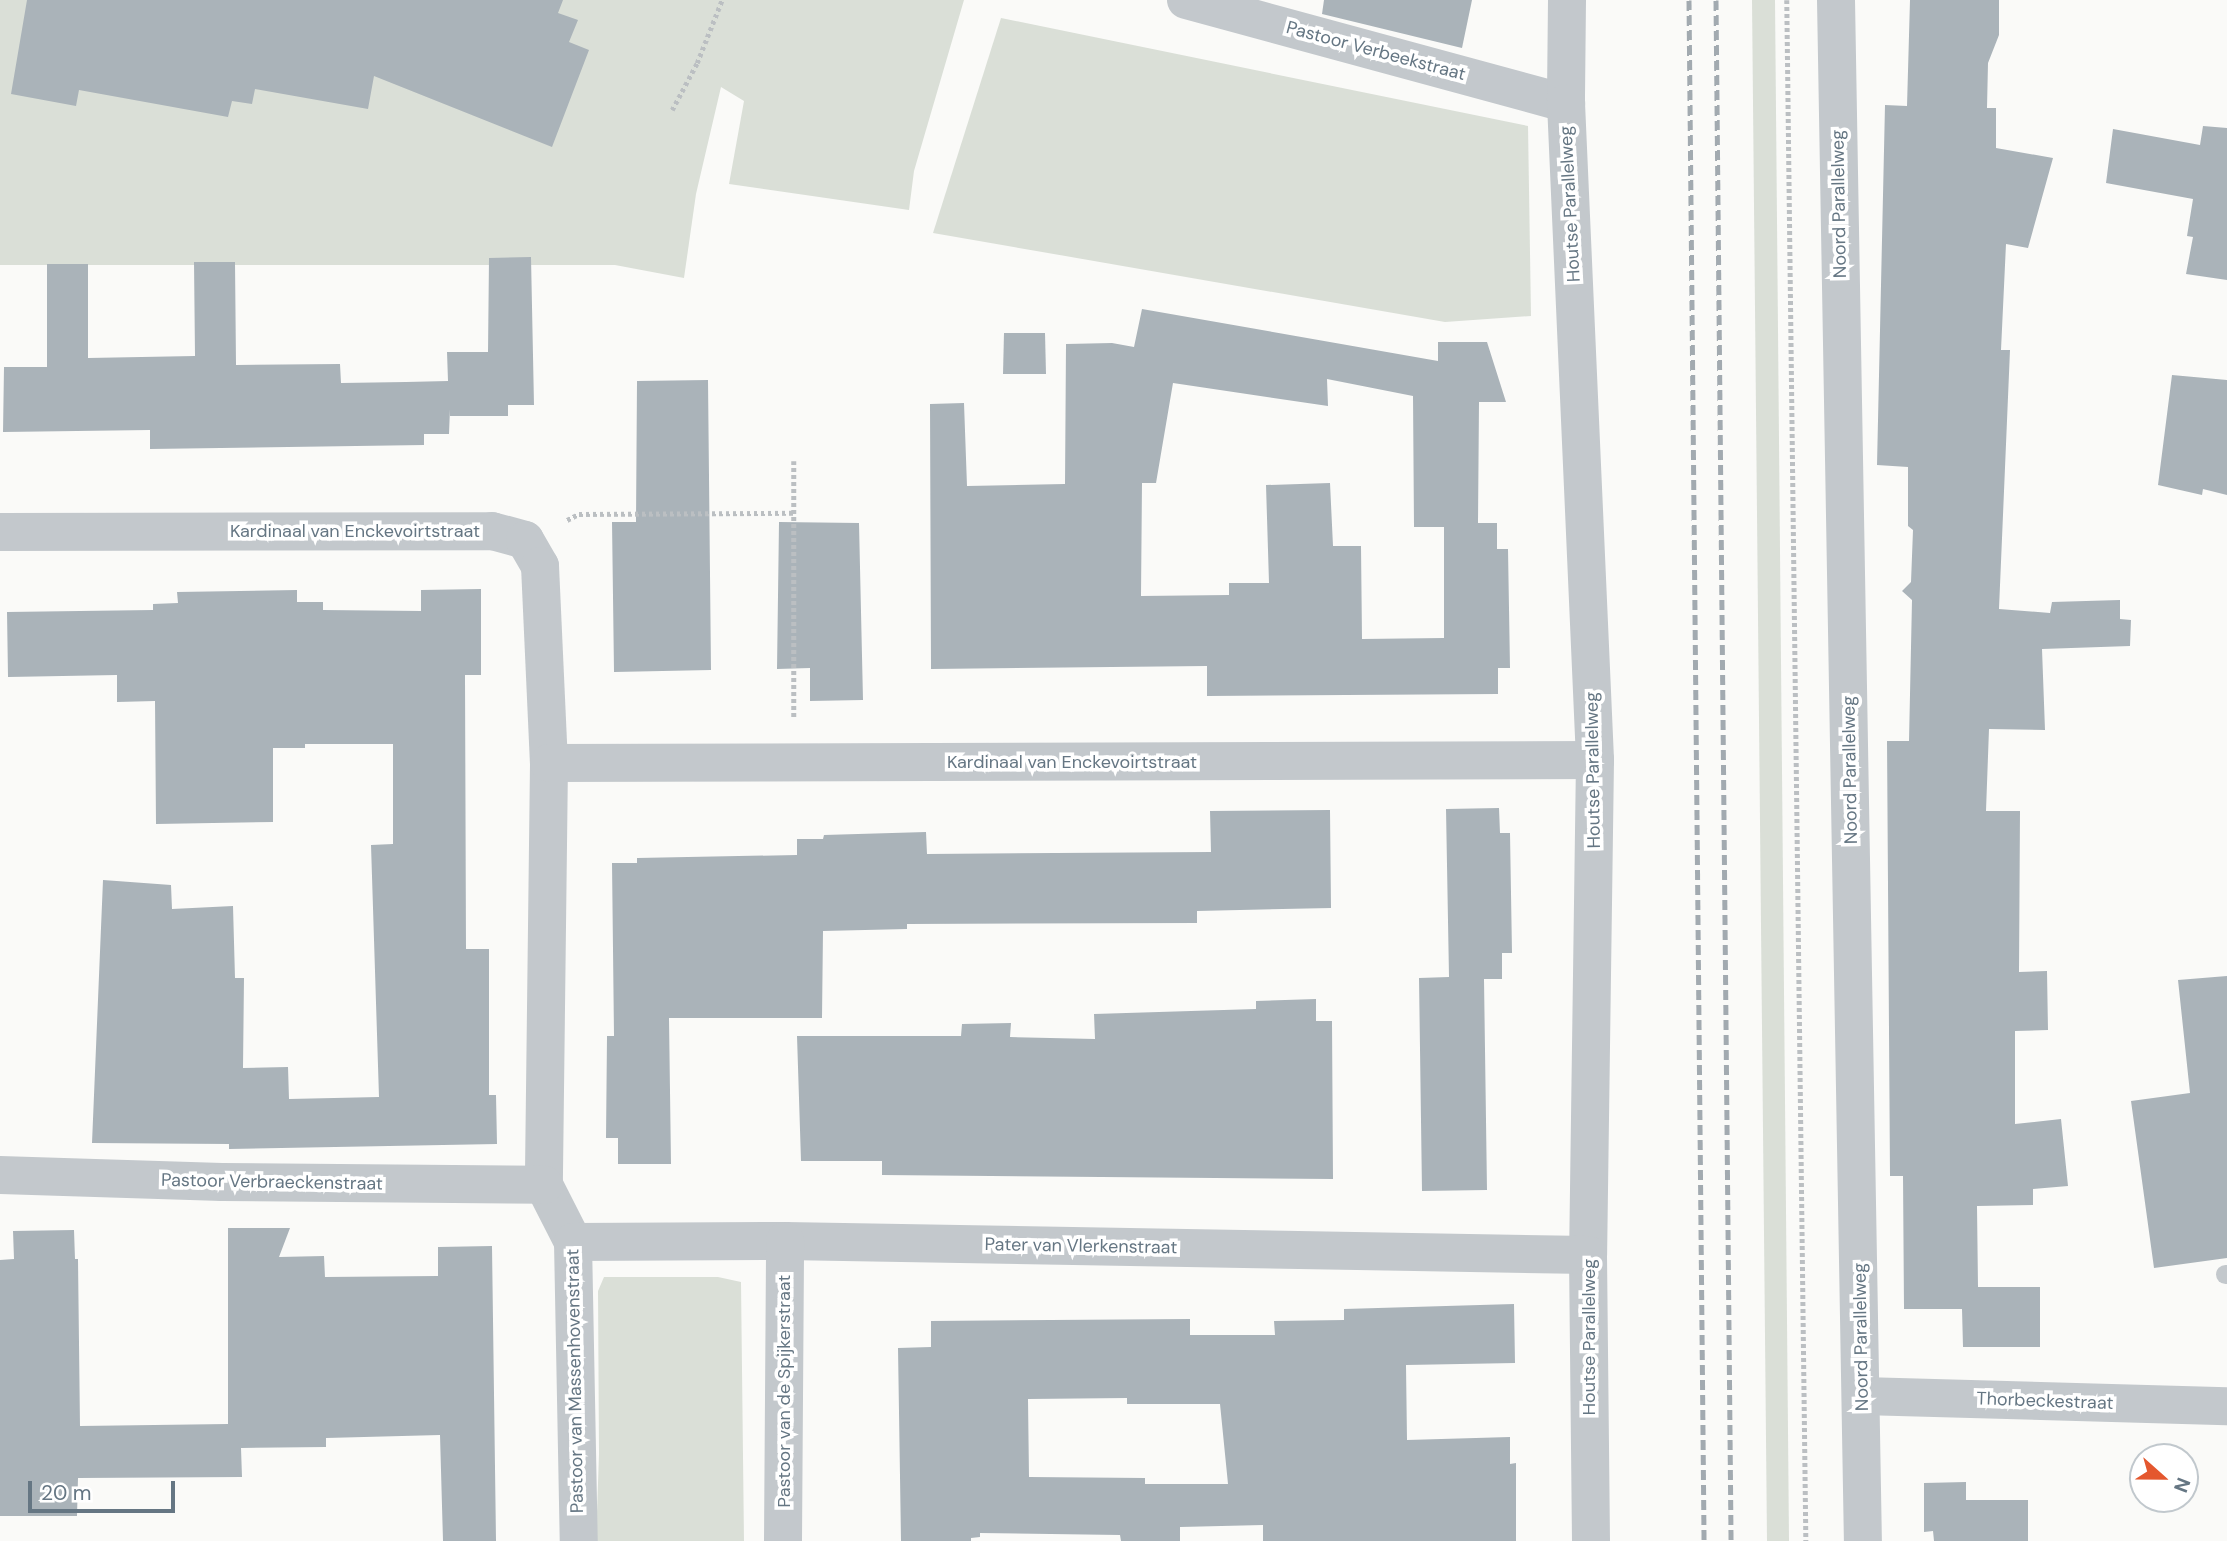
<!DOCTYPE html>
<html>
<head>
<meta charset="utf-8">
<style>
	body { margin:0 }
	#map { position:relative; width:2227px; height:1541px; overflow:hidden; background:#fafaf8; font-family:"DM Sans",sans-serif }
	div>[style] { position:absolute }
	.green>* { inset:0; background:#dadfd7 }
	.building>* { inset:0; background:#aab3b9 }
	.path>* { height:4.5px; margin-top:-2.25px; transform-origin:0; background:repeating-linear-gradient(90deg,#bbbfc2 0 3.5px,transparent 0 7px) }
	.service>* { height:19px; margin:-9.5px; padding:0 9.5px; transform-origin:9.5px; border-radius:9.5px; background:#c3c8cc }
	.minor>* { height:38px; margin:-19px; padding:0 19px; transform-origin:19px; border-radius:19px; background:#c3c8cc }
	.rail>* { height:5px; margin-top:-2.5px; transform-origin:0; background:repeating-linear-gradient(90deg,#a2aab0 0 10px,transparent 0 15px) }
	span { translate:-50% -50%; white-space:nowrap; text-align:center; line-height:1.15; -webkit-text-stroke:7px #fff; paint-order:stroke }
	.street-label { font-size:18px; color:#657683 }
	.north { position:absolute; left:2129px; top:1443px; width:70px; height:70px; box-sizing:border-box; background:#fff; border:2px solid #c1c8cd; border-radius:50%; rotate:111deg; font-size:19px; font-weight:700; line-height:28px; text-align:center; color:#657683 }
	.north::after { content:''; display:block; margin:auto; width:24px; height:32px; background:#e4572e; clip-path:polygon(50% 0,100% 100%,50% 72%,0 100%) }
	.scale { position:absolute; left:28px; top:1481px; width:147px; height:32px; box-sizing:border-box; border:4px solid #657683; border-top:0; padding-left:9px; font-size:21px; line-height:24px; white-space:nowrap; color:#657683; -webkit-text-stroke:5px #fff; paint-order:stroke }
</style>
</head>
<body>
<div id="map">
	<div class="green">
		<i style="clip-path:polygon(0 0,964px 0,914px 171px,909px 210px,729px 184px,744px 101px,721px 87px,696px 194px,684px 278px,615px 265px,0 265px)"></i>
		<i style="clip-path:polygon(1752px 0,1775px 0,1789px 1541px,1767px 1541px)"></i>
		<i style="clip-path:polygon(1001px 18px,1528px 126px,1531px 316px,1445px 322px,933px 233px)"></i>
		<i style="clip-path:polygon(604px 1277px,718px 1277px,741px 1282px,744px 1541px,596px 1541px,599px 1454px,598px 1291px)"></i>
	</div>
	<div class="building">
		<i style="clip-path:polygon(27px 0,563px 0,558px 13px,578px 20px,569px 42px,589px 50px,552px 147px,374px 76px,368px 109px,255px 89px,252px 104px,232px 101px,228px 117px,79px 90px,76px 106px,11px 94px)"></i>
		<i style="clip-path:polygon(1324px 0,1472px 0,1462px 48px,1322px 14px)"></i>
		<i style="clip-path:polygon(1910px 0,1999px 0,1999px 35px,1988px 63px,1987px 108px,1996px 108px,1996px 148px,2053px 158px,2028px 248px,2006px 244px,2001px 350px,2010px 350px,1999px 609px,2050px 613px,2052px 602px,2120px 600px,2120px 619px,2131px 620px,2130px 646px,2042px 649px,2045px 730px,1989px 729px,1986px 811px,2020px 811px,2019px 972px,2047px 971px,2048px 1030px,2015px 1031px,2015px 1124px,2061px 1119px,2068px 1186px,2033px 1189px,2033px 1205px,1977px 1206px,1978px 1287px,2040px 1287px,2040px 1347px,1963px 1347px,1962px 1309px,1904px 1309px,1903px 1176px,1890px 1176px,1887px 741px,1909px 741px,1912px 600px,1902px 591px,1911px 582px,1913px 530px,1908px 526px,1908px 467px,1877px 465px,1885px 105px,1907px 106px)"></i>
		<i style="clip-path:polygon(2203px 126px,2227px 128px,2227px 280px,2186px 274px,2193px 237px,2187px 236px,2193px 199px,2106px 183px,2113px 129px,2200px 145px)"></i>
		<i style="clip-path:polygon(531px 257px,534px 405px,508px 405px,508px 416px,450px 416px,450px 409px,449px 434px,424px 434px,424px 445px,150px 449px,150px 430px,3px 432px,4px 367px,47px 367px,47px 264px,88px 264px,88px 358px,195px 356px,194px 262px,235px 262px,236px 365px,340px 364px,341px 383px,406px 382px,448px 381px,447px 352px,488px 352px,489px 258px)"></i>
		<i style="clip-path:polygon(evenodd,1142px 309px,1438px 361px,1438px 342px,1487px 342px,1506px 402px,1479px 402px,1478px 523px,1497px 523px,1497px 549px,1508px 549px,1510px 668px,1498px 668px,1498px 694px,1207px 696px,1207px 666px,931px 669px,930px 404px,964px 403px,967px 486px,1065px 484px,1066px 344px,1112px 343px,1134px 347px,1142px 309px,1327px 379px,1413px 396px,1414px 527px,1444px 527px,1444px 638px,1362px 639px,1361px 546px,1333px 546px,1330px 483px,1266px 485px,1269px 583px,1229px 583px,1229px 595px,1141px 596px,1142px 483px,1156px 483px,1173px 383px,1328px 406px,1327px 379px)"></i>
		<i style="clip-path:polygon(1004px 333px,1045px 333px,1046px 374px,1003px 374px)"></i>
		<i style="clip-path:polygon(2172px 375px,2227px 380px,2227px 495px,2203px 489px,2202px 495px,2158px 485px)"></i>
		<i style="clip-path:polygon(708px 380px,711px 670px,614px 672px,612px 522px,636px 522px,637px 381px)"></i>
		<i style="clip-path:polygon(779px 522px,859px 523px,863px 700px,810px 701px,810px 668px,777px 669px)"></i>
		<i style="clip-path:polygon(481px 589px,481px 675px,465px 675px,466px 949px,489px 949px,489px 1095px,496px 1095px,497px 1144px,229px 1149px,229px 1144px,92px 1143px,103px 880px,171px 885px,172px 909px,233px 906px,235px 978px,244px 978px,243px 1068px,288px 1067px,289px 1099px,379px 1097px,371px 845px,393px 844px,393px 744px,305px 744px,305px 748px,273px 748px,273px 822px,156px 824px,155px 701px,117px 702px,117px 675px,8px 677px,7px 612px,153px 610px,153px 604px,178px 603px,177px 592px,297px 590px,297px 602px,323px 602px,323px 610px,421px 611px,421px 590px)"></i>
		<i style="clip-path:polygon(1499px 808px,1500px 833px,1510px 833px,1512px 953px,1502px 953px,1502px 979px,1484px 979px,1487px 1190px,1422px 1191px,1419px 978px,1449px 977px,1446px 809px)"></i>
		<i style="clip-path:polygon(1330px 810px,1331px 908px,1197px 911px,1197px 923px,907px 924px,907px 929px,823px 931px,822px 1018px,669px 1018px,671px 1164px,618px 1164px,618px 1138px,606px 1138px,607px 1036px,614px 1036px,612px 863px,637px 863px,637px 858px,797px 855px,797px 839px,823px 839px,824px 835px,926px 832px,927px 854px,1211px 852px,1210px 811px)"></i>
		<i style="clip-path:polygon(2227px 976px,2227px 1258px,2154px 1268px,2131px 1101px,2190px 1093px,2178px 980px)"></i>
		<i style="clip-path:polygon(1316px 999px,1316px 1021px,1332px 1021px,1333px 1179px,882px 1175px,882px 1161px,801px 1161px,797px 1036px,961px 1036px,962px 1024px,1011px 1023px,1010px 1037px,1095px 1039px,1094px 1014px,1256px 1009px,1256px 1001px)"></i>
		<i style="clip-path:polygon(228px 1228px,290px 1228px,279px 1257px,324px 1256px,325px 1277px,438px 1276px,438px 1247px,492px 1246px,496px 1541px,443px 1541px,440px 1435px,326px 1438px,326px 1447px,241px 1448px,242px 1477px,78px 1478px,77px 1516px,0 1516px,0 1260px,14px 1259px,13px 1231px,74px 1230px,75px 1259px,78px 1259px,80px 1426px,228px 1424px)"></i>
		<i style="clip-path:polygon(evenodd,1514px 1304px,1515px 1363px,1406px 1365px,1407px 1440px,1510px 1437px,1510px 1464px,1516px 1463px,1516px 1541px,1263px 1541px,1263px 1525px,1180px 1527px,1180px 1541px,1121px 1541px,1120px 1535px,980px 1533px,980px 1537px,971px 1538px,971px 1541px,901px 1541px,898px 1348px,931px 1347px,931px 1321px,1190px 1319px,1190px 1335px,1275px 1335px,1274px 1321px,1344px 1320px,1344px 1309px,1514px 1304px,1127px 1398px,1127px 1404px,1220px 1404px,1228px 1484px,1145px 1484px,1145px 1478px,1029px 1477px,1028px 1399px,1127px 1398px)"></i>
		<i style="clip-path:polygon(1966px 1482px,1966px 1500px,2028px 1500px,2028px 1541px,1934px 1541px,1933px 1531px,1924px 1532px,1924px 1483px)"></i>
	</div>
	<div class="path">
		<i style="left:1787px;top:0;width:1541px;rotate:89.29deg"></i>
		<i style="left:672px;top:110px;width:53px;rotate:-62deg"></i>
		<i style="left:697px;top:63px;width:68px;rotate:-68.4deg"></i>
		<i style="left:794px;top:461px;width:256px;rotate:90deg"></i>
		<i style="left:567px;top:520px;width:13px;rotate:-27deg"></i>
		<i style="left:579px;top:514px;width:217px;rotate:-0.3deg"></i>
	</div>
	<div class="service">
		<i style="left:2225px;top:1274px;width:2px"></i>
	</div>
	<div class="minor">
		<i style="left:1186px;top:0;width:394px;rotate:15.2deg"></i>
		<i style="left:1567px;top:0;width:103px;rotate:90.6deg"></i>
		<i style="left:1566px;top:103px;width:658px;rotate:87.47deg"></i>
		<i style="left:1595px;top:760px;width:495px;rotate:90.8deg"></i>
		<i style="left:1588px;top:1255px;width:286px;rotate:89.4deg"></i>
		<i style="left:1836px;top:0;width:1541px;rotate:89deg"></i>
		<i style="left:0;top:532px;width:492px;rotate:-0.1deg"></i>
		<i style="left:492px;top:531px;width:34px;rotate:15deg"></i>
		<i style="left:525px;top:540px;width:30px;rotate:60deg"></i>
		<i style="left:540px;top:566px;width:197px;rotate:87.4deg"></i>
		<i style="left:549px;top:763px;width:422px;rotate:90.7deg"></i>
		<i style="left:544px;top:1185px;width:64px;rotate:63deg"></i>
		<i style="left:573px;top:1242px;width:299px;rotate:88.9deg"></i>
		<i style="left:549px;top:763px;width:1046px;rotate:-0.16deg"></i>
		<i style="left:0;top:1175px;width:222px;rotate:1.8deg"></i>
		<i style="left:222px;top:1182px;width:322px;rotate:0.5deg"></i>
		<i style="left:573px;top:1242px;width:212px;rotate:-0.3deg"></i>
		<i style="left:785px;top:1241px;width:803px;rotate:1deg"></i>
		<i style="left:1862px;top:1396px;width:365px;rotate:1.6deg"></i>
		<i style="left:783px;top:1541px;width:300px;rotate:-89.6deg"></i>
	</div>
	<div class="rail">
		<i style="left:1689px;top:0;width:1541px;rotate:89.44deg"></i>
		<i style="left:1716px;top:0;width:1541px;rotate:89.44deg"></i>
	</div>
	<div class="street-label">
		<span style="left:1376px;top:51px;rotate:15deg">Pastoor Verbeekstraat</span>
		<span style="left:1570px;top:204px;rotate:-93deg">Houtse Parallelweg</span>
		<span style="left:1839px;top:204px;rotate:-91deg">Noord Parallelweg</span>
		<span style="left:355px;top:531px">Kardinaal van Enckevoirtstraat</span>
		<span style="left:1072px;top:762px">Kardinaal van Enckevoirtstraat</span>
		<span style="left:1593px;top:770px;rotate:-91deg">Houtse Parallelweg</span>
		<span style="left:1850px;top:770px;rotate:-91deg">Noord Parallelweg</span>
		<span style="left:272px;top:1182px;rotate:1deg">Pastoor Verbraeckenstraat</span>
		<span style="left:1081px;top:1246px;rotate:1deg">Pater van Vlerkenstraat</span>
		<span style="left:1589px;top:1337px;rotate:-90deg">Houtse Parallelweg</span>
		<span style="left:1861px;top:1337px;rotate:-91deg">Noord Parallelweg</span>
		<span style="left:575px;top:1381px;rotate:-91deg">Pastoor van Massenhovenstraat</span>
		<span style="left:784px;top:1391px;rotate:-90deg">Pastoor van de Spijkerstraat</span>
		<span style="left:2045px;top:1401px;rotate:2deg">Thorbeckestraat</span>
	</div>
	<div class="north">N</div>
	<div class="scale">20 m</div>
</div>
</body>
</html>
